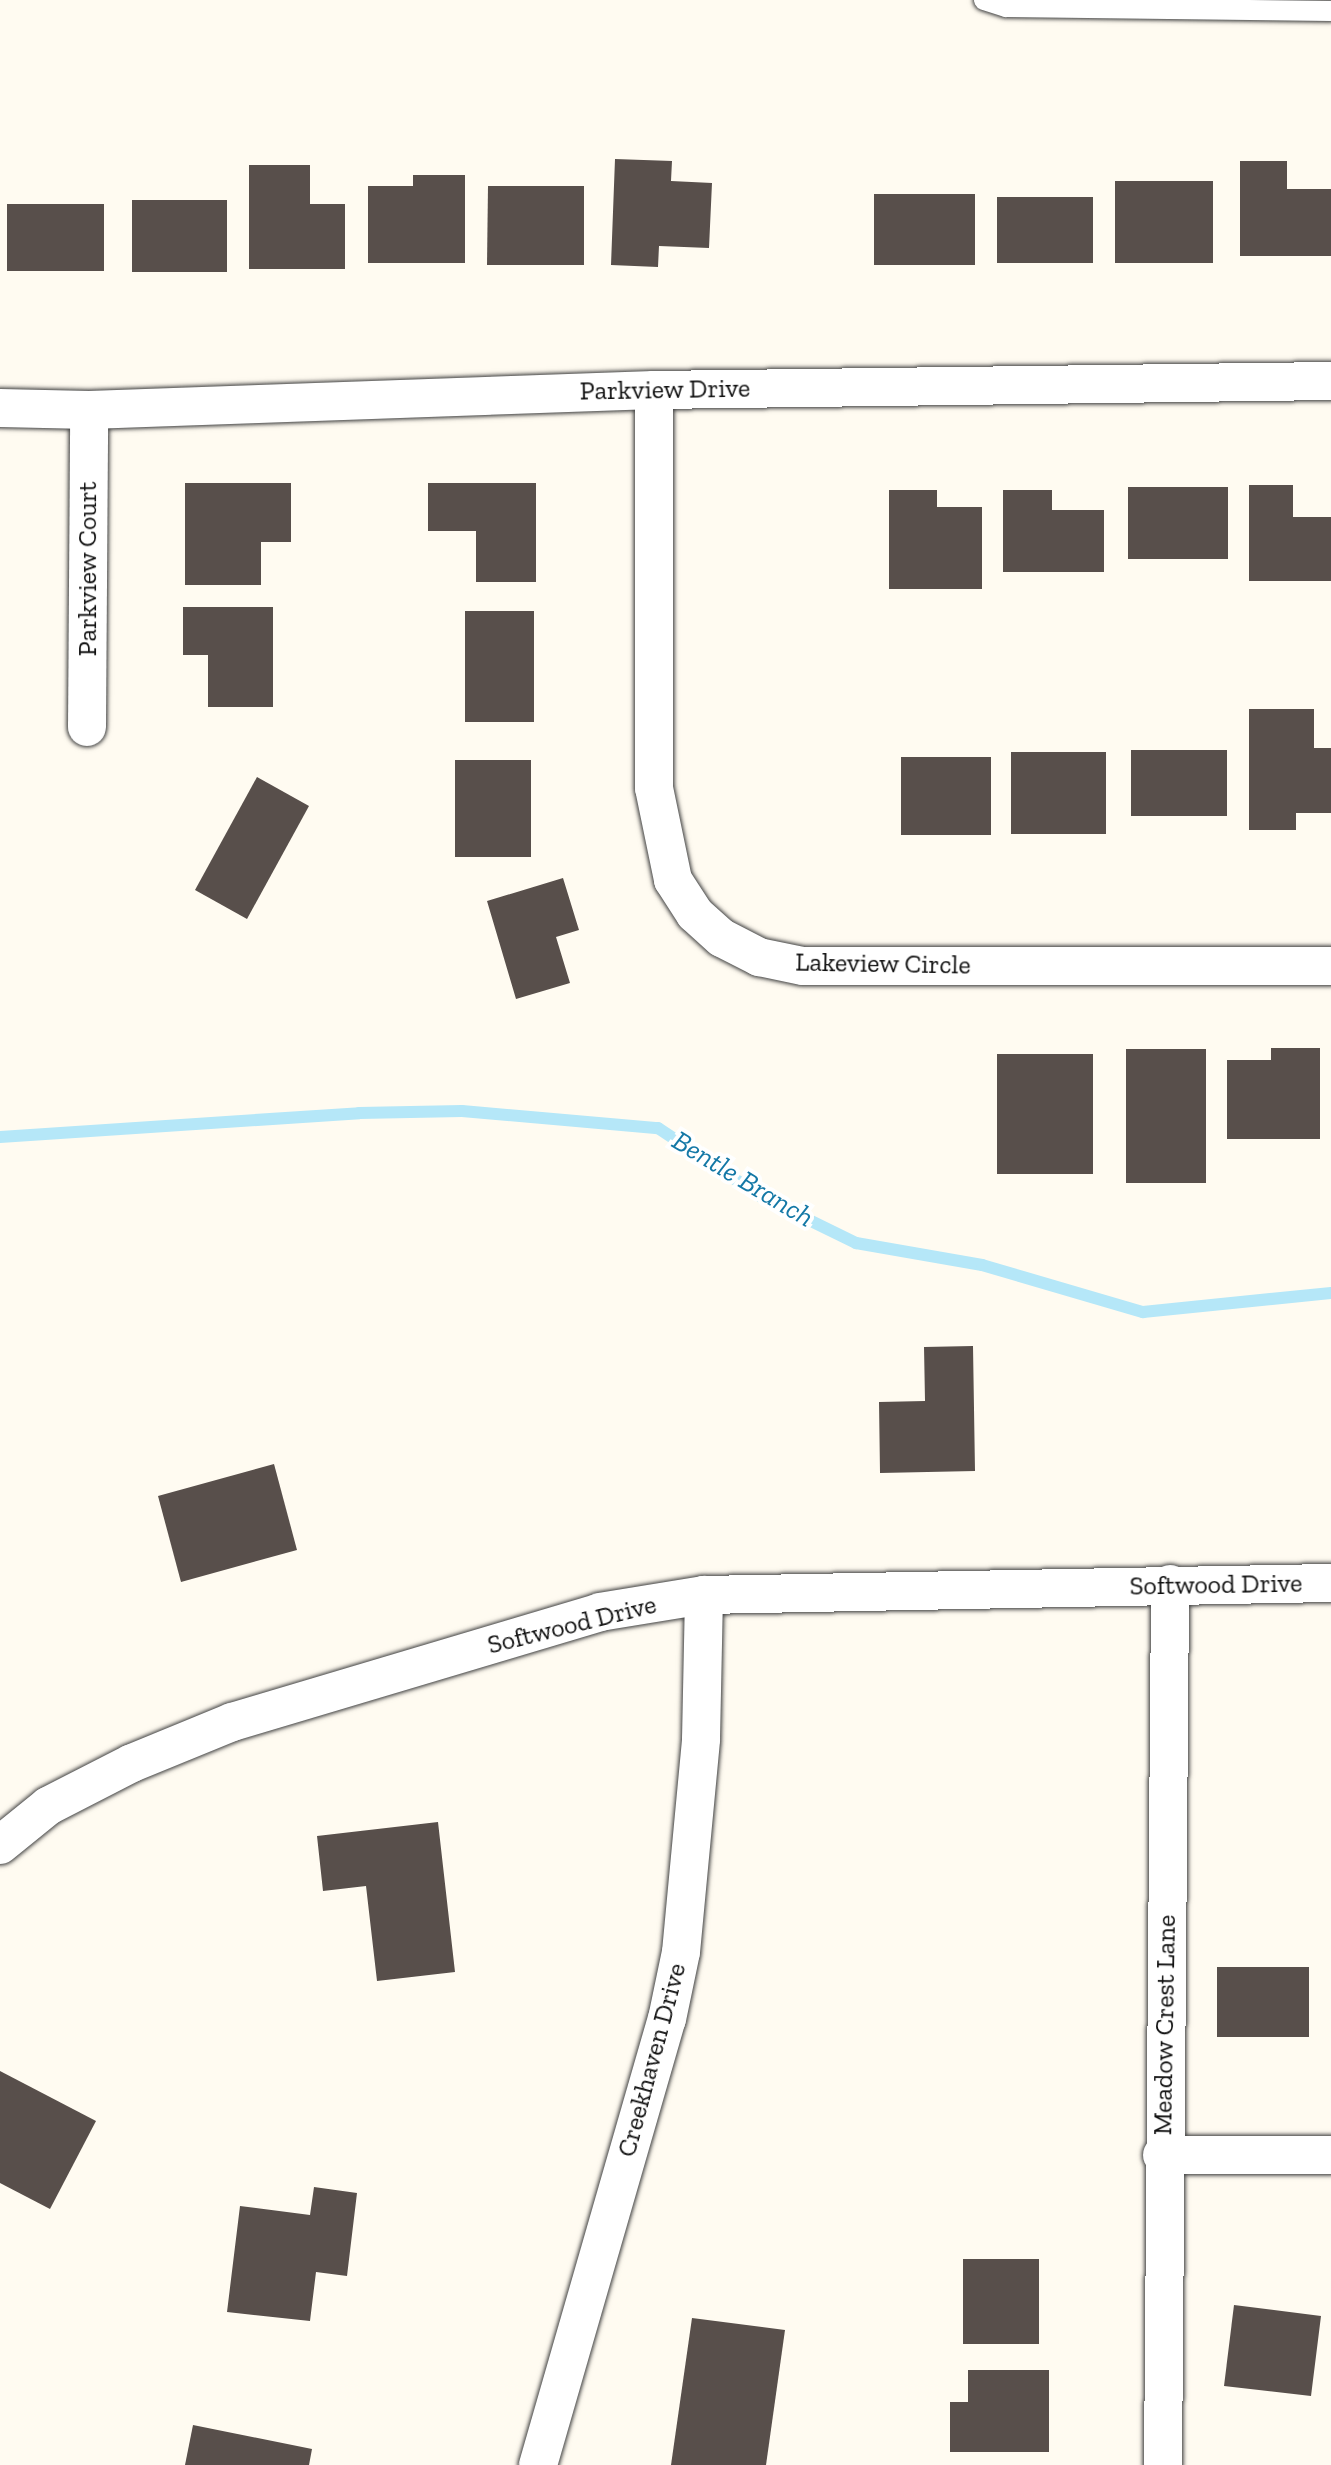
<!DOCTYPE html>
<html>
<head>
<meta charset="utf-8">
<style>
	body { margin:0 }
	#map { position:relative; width:1331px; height:2465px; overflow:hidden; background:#fffbf1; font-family:"Zilla Slab",serif }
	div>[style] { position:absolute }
	.stream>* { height:12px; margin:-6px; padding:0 6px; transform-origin:6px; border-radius:6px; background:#b5e7f8 }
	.building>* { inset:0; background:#584f4b }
	.roads { filter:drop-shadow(0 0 2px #424242) drop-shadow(0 0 2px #424242) }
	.lane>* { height:20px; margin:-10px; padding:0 10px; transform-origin:10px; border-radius:10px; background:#fff }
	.street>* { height:38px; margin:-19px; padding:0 19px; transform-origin:19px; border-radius:19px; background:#fff }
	span { translate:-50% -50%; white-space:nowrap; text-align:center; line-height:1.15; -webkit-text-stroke:8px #fff; paint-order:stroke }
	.street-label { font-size:26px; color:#0f0f0f }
	.water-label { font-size:28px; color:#1478a6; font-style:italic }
</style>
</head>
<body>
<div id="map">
	<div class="stream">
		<i style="left:0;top:1137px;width:360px;rotate:-3.8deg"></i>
		<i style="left:359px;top:1113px;width:103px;rotate:-1.1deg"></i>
		<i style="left:462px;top:1111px;width:197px;rotate:5deg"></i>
		<i style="left:658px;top:1128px;width:125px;rotate:33.6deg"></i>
		<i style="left:762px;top:1197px;width:105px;rotate:26.1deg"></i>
		<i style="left:856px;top:1243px;width:128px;rotate:9.9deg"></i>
		<i style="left:982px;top:1265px;width:168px;rotate:16.3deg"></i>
		<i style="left:1143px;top:1312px;width:189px;rotate:-5.8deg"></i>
	</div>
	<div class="building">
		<i style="clip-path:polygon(615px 159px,672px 161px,671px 181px,712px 183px,709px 248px,659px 246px,658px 267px,611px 265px)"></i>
		<i style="clip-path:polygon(1240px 161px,1287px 161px,1287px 189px,1331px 189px,1331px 256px,1240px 256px)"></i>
		<i style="clip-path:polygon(249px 165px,310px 165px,310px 204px,345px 204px,345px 269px,249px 269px)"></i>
		<i style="clip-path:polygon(413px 175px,465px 175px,465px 263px,368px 263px,368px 186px,413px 186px)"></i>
		<i style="clip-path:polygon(1115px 181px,1213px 181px,1213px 263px,1115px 263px)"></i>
		<i style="clip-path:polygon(488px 186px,584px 186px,584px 265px,487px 265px)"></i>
		<i style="clip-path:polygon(874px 194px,975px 194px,975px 265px,874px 265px)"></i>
		<i style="clip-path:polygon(997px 197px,1093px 197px,1093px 263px,997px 263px)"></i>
		<i style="clip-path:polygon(132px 200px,227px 200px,227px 272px,132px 272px)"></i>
		<i style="clip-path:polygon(7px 204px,104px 204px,104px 271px,7px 271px)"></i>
		<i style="clip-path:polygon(185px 483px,291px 483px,291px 542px,261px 542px,261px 585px,185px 585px)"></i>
		<i style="clip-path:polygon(428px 483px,536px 483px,536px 582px,476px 582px,476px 531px,428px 531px)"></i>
		<i style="clip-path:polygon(1249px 485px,1293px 485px,1293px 517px,1331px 517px,1331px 581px,1249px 581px)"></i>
		<i style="clip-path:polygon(1128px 487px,1228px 487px,1228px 559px,1128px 559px)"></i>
		<i style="clip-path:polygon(889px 490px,937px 490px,937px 507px,982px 507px,982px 589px,889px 589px)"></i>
		<i style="clip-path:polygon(1003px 490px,1052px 490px,1052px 510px,1104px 510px,1104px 572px,1003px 572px)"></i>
		<i style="clip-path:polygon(183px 607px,273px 607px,273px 707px,208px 707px,208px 655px,183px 655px)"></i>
		<i style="clip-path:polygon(465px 611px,534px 611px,534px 722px,465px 722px)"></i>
		<i style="clip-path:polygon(1249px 709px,1314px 709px,1314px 748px,1331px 748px,1331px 813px,1296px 813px,1296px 830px,1249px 830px)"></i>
		<i style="clip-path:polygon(1131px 750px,1227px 750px,1227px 816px,1131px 816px)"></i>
		<i style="clip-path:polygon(1011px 752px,1106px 752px,1106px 834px,1011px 834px)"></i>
		<i style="clip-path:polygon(901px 757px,991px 757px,991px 835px,901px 835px)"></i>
		<i style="clip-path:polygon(455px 760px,531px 760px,531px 857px,455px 857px)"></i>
		<i style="clip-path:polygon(257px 777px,309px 806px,247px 919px,195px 890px)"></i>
		<i style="clip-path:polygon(563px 878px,579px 930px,556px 937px,570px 983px,516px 999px,487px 901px)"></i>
		<i style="clip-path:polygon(1271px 1048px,1320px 1048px,1320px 1139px,1227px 1139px,1227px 1060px,1271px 1060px)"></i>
		<i style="clip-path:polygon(1126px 1049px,1206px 1049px,1206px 1183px,1126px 1183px)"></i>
		<i style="clip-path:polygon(997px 1054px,1093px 1054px,1093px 1174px,997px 1174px)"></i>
		<i style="clip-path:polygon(973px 1346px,975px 1471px,880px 1473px,879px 1402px,925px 1401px,924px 1347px)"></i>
		<i style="clip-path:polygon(274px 1464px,297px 1550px,181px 1582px,158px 1496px)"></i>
		<i style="clip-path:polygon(438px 1822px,455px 1972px,377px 1981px,366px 1886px,323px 1891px,317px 1836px)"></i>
		<i style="clip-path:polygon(1217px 1967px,1309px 1967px,1309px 2037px,1217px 2037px)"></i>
		<i style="clip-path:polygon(0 2071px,96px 2121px,50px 2209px,0 2183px)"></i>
		<i style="clip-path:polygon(314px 2187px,357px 2193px,347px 2276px,316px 2272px,310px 2321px,227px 2312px,240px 2206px,310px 2215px)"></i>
		<i style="clip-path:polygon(963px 2259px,1039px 2259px,1039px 2344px,963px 2344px)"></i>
		<i style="clip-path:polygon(1234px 2305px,1321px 2316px,1311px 2396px,1224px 2386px)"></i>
		<i style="clip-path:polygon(692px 2318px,785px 2330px,766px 2465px,671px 2465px)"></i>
		<i style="clip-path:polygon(968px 2370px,1049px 2370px,1049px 2452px,950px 2452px,950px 2402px,968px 2402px)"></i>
		<i style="clip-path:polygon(193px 2425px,312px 2449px,309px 2465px,185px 2465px)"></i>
	</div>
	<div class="roads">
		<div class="lane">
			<i style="left:984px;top:0;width:23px;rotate:18deg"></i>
			<i style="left:1006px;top:7px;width:325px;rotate:0.7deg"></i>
		</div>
		<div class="street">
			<i style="left:654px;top:390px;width:398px;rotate:90deg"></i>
			<i style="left:654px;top:788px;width:94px;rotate:78.3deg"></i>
			<i style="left:673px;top:880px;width:40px;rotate:57.1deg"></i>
			<i style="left:695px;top:914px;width:36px;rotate:42deg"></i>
			<i style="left:722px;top:938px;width:42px;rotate:27.2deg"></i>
			<i style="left:759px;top:957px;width:45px;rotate:11.6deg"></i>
			<i style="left:803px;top:966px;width:528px"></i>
			<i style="left:0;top:408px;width:89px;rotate:1.3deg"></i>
			<i style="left:89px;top:410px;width:565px;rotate:-2.03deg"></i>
			<i style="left:654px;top:390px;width:677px;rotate:-0.76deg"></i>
			<i style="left:87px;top:727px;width:317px;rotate:-89.6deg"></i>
			<i style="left:0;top:1845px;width:62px;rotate:-39.1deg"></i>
			<i style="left:48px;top:1806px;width:94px;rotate:-27.1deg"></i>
			<i style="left:132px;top:1763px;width:108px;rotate:-22.3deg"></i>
			<i style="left:232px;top:1722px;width:384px;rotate:-16.6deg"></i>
			<i style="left:600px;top:1612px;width:105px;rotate:-9.3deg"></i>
			<i style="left:704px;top:1595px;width:627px;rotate:-1.1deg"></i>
			<i style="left:1162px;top:2155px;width:169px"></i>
			<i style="left:538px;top:2465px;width:464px;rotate:-73.9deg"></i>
			<i style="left:667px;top:2019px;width:68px;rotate:-78.2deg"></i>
			<i style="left:681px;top:1952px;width:214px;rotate:-84.6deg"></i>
			<i style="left:701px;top:1739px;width:144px;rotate:-88.8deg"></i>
			<i style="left:1163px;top:2465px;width:881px;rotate:-89.54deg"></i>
		</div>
	</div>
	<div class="street-label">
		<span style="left:665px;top:390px;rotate:-1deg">Parkview Drive</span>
		<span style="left:88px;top:569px;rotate:-90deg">Parkview Court</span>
		<span style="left:883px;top:964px;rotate:1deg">Lakeview Circle</span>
		<span style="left:1216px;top:1585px;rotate:-1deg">Softwood Drive</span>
		<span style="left:572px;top:1625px;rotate:-14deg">Softwood Drive</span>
		<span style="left:1165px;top:2025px;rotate:-89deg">Meadow Crest Lane</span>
		<span style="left:652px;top:2060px;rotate:-75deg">Creekhaven Drive</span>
	</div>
	<div class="water-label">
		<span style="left:743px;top:1179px;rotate:31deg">Bentle Branch</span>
	</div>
</div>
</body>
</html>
